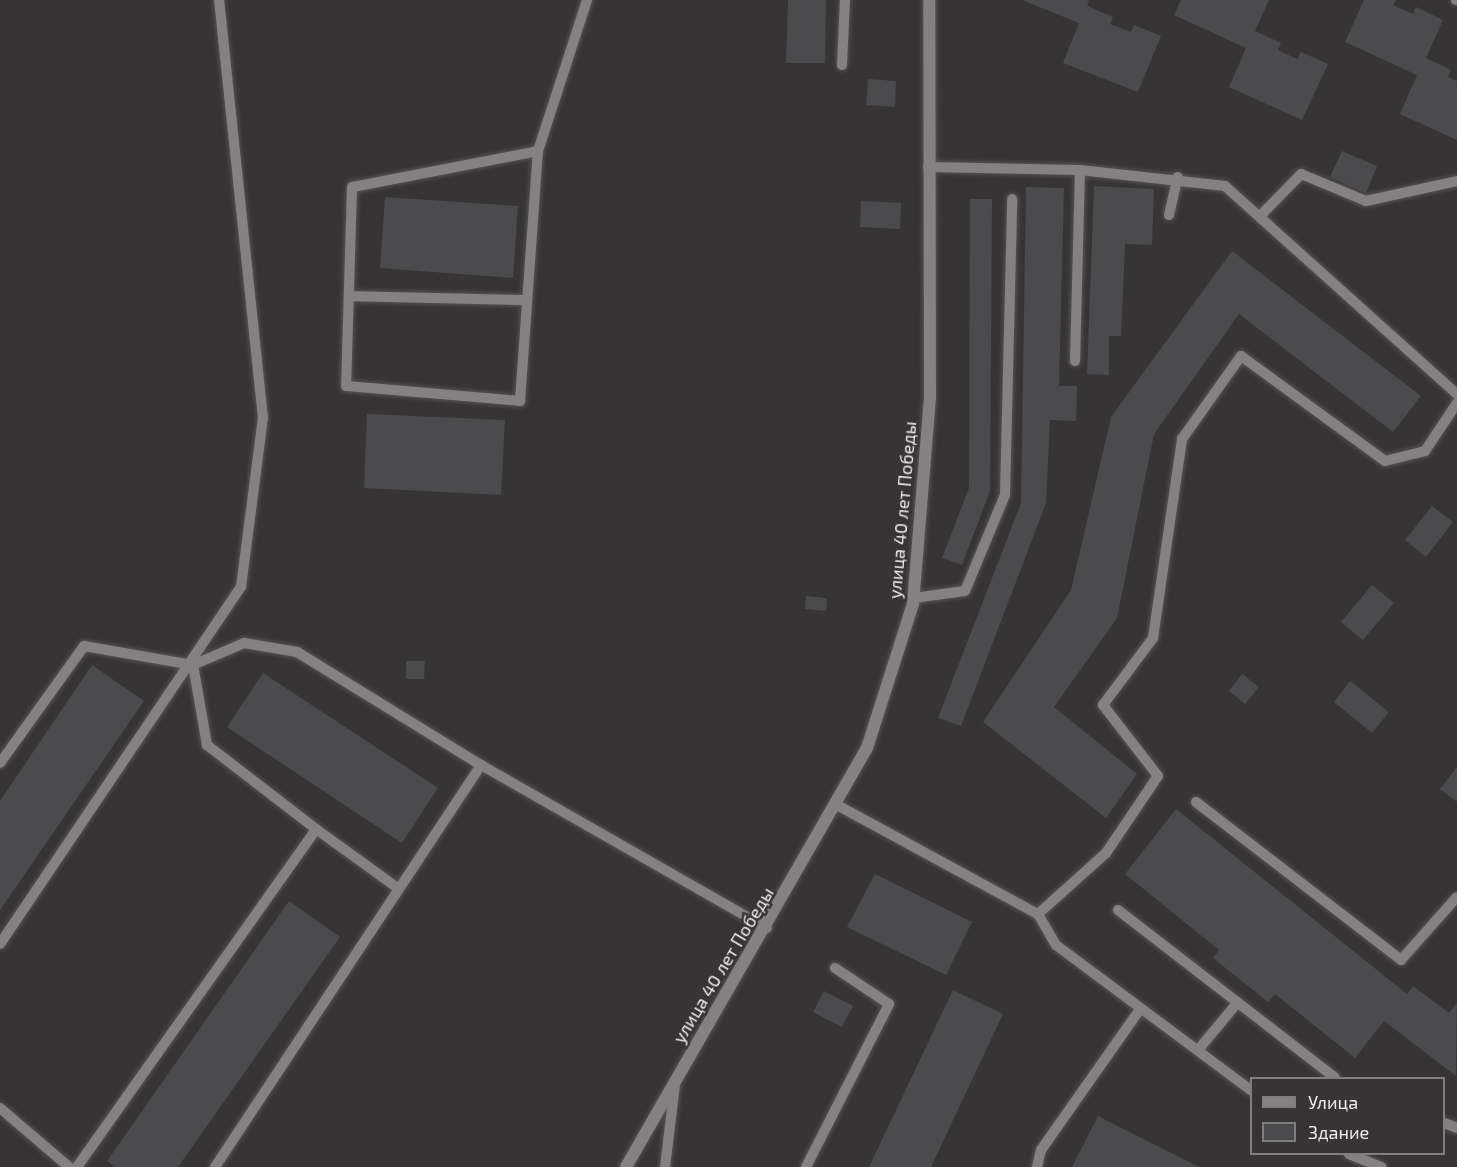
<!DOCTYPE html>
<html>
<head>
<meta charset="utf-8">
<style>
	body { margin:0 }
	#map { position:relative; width:1457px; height:1167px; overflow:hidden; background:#373436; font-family:"Exo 2",sans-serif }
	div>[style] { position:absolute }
	.building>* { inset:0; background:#4b4a4d }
	.roads { filter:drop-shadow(0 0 2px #555254) drop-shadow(0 0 2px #555254) }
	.service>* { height:10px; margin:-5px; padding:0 5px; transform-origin:5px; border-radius:5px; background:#838181 }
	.minor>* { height:12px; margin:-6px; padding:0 6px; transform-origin:6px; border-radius:6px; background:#838181 }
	span { translate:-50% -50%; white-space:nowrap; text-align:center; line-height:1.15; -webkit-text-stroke:5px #373436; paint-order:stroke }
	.street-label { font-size:18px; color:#f0edef }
	.legend { position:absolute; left:1250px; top:1077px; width:195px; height:78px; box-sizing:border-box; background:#373436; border:2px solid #817e80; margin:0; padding:8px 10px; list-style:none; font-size:18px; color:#f0edef }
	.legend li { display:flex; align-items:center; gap:12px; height:30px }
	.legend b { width:30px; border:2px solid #817e80 }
</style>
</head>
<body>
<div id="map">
	<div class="building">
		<i style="clip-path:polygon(788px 0,826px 0,825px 63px,786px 63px)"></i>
		<i style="clip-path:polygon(1022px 0,1089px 0,1087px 6px,1113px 17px,1110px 24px,1131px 32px,1134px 25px,1161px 36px,1138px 92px,1063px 63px,1079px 23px)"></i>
		<i style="clip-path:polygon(1181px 0,1269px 0,1255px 31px,1281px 43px,1278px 50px,1297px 59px,1301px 52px,1328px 64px,1302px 120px,1229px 87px,1246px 48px,1174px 15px)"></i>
		<i style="clip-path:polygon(1364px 0,1396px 0,1393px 5px,1413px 14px,1416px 7px,1443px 20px,1426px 58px,1451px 70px,1448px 77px,1457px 81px,1457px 140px,1400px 114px,1417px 75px,1345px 42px)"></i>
		<i style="clip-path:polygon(868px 79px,896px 81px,895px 107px,866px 105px)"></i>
		<i style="clip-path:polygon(1342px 151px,1377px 166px,1366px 193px,1330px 177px)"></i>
		<i style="clip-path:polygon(1094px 186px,1154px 189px,1152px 245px,1125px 244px,1121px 336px,1109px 336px,1109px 375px,1087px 374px)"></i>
		<i style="clip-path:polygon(1026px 187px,1064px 188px,1059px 386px,1077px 386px,1076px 421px,1050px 420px,1046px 503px,961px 726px,938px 718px,1021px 503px)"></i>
		<i style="clip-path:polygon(385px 197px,518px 206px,513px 278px,380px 268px)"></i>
		<i style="clip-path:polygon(970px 199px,992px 199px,990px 491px,962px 565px,942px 558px,969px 488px)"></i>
		<i style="clip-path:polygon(861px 201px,901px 203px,900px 229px,860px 227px)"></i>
		<i style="clip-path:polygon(1232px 251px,1421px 396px,1393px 432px,1239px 314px,1154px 434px,1117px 618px,1054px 707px,1137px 774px,1106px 818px,983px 722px,1071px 590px,1111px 417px)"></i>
		<i style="clip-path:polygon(367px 414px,505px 420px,501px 495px,364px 488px)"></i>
		<i style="clip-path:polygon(1432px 506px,1453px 522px,1426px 557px,1405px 540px)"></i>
		<i style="clip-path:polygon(1372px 585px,1394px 603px,1363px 640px,1341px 622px)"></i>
		<i style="clip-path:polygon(806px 596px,827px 598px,826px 611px,805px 609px)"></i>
		<i style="clip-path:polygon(406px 661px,425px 661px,424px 679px,406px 679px)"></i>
		<i style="clip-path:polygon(92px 665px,144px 701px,0 910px,0 801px)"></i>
		<i style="clip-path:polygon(263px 673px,438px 788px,402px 843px,227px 727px)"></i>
		<i style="clip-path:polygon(1242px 674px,1259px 687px,1245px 704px,1229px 691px)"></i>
		<i style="clip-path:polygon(1350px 681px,1389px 712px,1372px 733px,1334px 702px)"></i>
		<i style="clip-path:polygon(1457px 767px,1457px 802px,1440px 789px)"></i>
		<i style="clip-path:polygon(1176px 809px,1407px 994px,1413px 986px,1449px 1013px,1457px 1003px,1456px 1076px,1384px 1021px,1355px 1058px,1275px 994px,1268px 1002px,1213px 958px,1219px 950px,1125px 874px)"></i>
		<i style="clip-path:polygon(875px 874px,972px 922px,946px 975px,847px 927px)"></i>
		<i style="clip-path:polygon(289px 901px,340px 937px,178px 1167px,115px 1167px,107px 1161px)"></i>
		<i style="clip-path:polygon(953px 990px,1003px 1014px,931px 1167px,869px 1167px)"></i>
		<i style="clip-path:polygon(824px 991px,853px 1006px,842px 1027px,813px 1012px)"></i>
		<i style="clip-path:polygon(1098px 1116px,1199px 1167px,1072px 1167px)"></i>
	</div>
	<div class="roads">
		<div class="service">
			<i style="left:1456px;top:0;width:1px"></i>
			<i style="left:842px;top:65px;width:65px;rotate:-87.4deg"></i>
			<i style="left:538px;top:151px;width:189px;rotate:169deg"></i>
			<i style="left:352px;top:187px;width:199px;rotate:91.7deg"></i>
			<i style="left:346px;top:386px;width:175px;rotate:4.9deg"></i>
			<i style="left:520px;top:401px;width:251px;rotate:-85.9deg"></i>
			<i style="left:538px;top:151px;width:159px;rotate:-72deg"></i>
			<i style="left:928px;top:167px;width:152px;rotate:1.1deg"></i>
			<i style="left:1080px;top:170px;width:146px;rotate:6.3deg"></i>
			<i style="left:1225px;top:186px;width:312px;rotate:41.9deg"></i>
			<i style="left:1262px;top:214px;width:56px;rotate:-45.7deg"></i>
			<i style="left:1301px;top:174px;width:70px;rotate:22.6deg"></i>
			<i style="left:1366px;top:201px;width:93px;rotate:-12.4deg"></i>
			<i style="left:1169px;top:215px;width:39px;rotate:-77deg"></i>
			<i style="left:349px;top:296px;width:178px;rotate:1.3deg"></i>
			<i style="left:1075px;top:361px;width:191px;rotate:-88.5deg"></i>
			<i style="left:914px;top:598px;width:51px;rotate:-7.8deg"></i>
			<i style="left:965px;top:591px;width:104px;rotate:-67.4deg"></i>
			<i style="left:1005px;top:495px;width:296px;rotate:-88.6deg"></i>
			<i style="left:0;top:763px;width:144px;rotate:-54.3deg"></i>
			<i style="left:84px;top:646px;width:111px;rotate:9.9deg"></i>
			<i style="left:193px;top:665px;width:56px;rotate:-23.3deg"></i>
			<i style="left:244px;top:643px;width:54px;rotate:9.6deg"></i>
			<i style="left:297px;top:652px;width:216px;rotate:31.6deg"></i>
			<i style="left:481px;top:765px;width:329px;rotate:29.7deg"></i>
			<i style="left:1196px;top:802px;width:259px;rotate:37.6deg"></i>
			<i style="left:1401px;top:960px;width:84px;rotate:-48.4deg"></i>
			<i style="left:837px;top:805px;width:229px;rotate:28.5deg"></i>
			<i style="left:1038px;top:914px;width:36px;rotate:60deg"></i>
			<i style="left:1056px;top:945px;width:244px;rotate:36.7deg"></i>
			<i style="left:316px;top:829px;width:102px;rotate:35.9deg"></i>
			<i style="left:399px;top:889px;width:149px;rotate:-56.5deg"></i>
			<i style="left:1118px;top:910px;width:274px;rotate:37.7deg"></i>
			<i style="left:1038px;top:914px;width:91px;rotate:-41.9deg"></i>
			<i style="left:1106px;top:853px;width:93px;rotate:-56deg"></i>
			<i style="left:1158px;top:776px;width:90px;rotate:-127.8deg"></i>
			<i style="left:1103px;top:705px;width:84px;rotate:-53.3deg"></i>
			<i style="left:1153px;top:638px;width:201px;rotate:-81.7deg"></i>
			<i style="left:1182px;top:439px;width:102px;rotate:-54.6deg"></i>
			<i style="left:1241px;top:356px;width:178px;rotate:36.1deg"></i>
			<i style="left:1385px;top:461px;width:41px;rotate:-14deg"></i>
			<i style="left:1425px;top:451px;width:58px;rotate:-56.3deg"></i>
			<i style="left:0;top:944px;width:431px;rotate:-56deg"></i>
			<i style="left:241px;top:587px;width:170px;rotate:-82.6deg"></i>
			<i style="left:263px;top:418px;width:420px;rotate:-96deg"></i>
			<i style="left:1198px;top:1050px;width:62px;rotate:-50.2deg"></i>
			<i style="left:0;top:1108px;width:91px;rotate:40.5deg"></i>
			<i style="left:1444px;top:1123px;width:14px;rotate:21deg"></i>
			<i style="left:1349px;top:1154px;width:35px;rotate:22deg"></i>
			<i style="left:77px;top:1167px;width:414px;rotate:-54.7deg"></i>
			<i style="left:316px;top:829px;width:138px;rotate:-142.4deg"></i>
			<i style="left:207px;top:745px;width:81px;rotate:-99.9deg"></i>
			<i style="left:215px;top:1167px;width:333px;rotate:-56.5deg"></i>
			<i style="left:665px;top:1167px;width:84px;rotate:-83.1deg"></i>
			<i style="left:806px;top:1167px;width:183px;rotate:-63deg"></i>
			<i style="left:889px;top:1004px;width:65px;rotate:-146.3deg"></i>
			<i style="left:1037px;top:1167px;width:17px;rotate:-77deg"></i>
			<i style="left:1041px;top:1150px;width:172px;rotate:-54.9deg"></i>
		</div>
		<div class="minor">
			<i style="left:626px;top:1167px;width:483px;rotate:-60.1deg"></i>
			<i style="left:867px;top:748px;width:151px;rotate:-72.3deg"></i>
			<i style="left:913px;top:604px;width:209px;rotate:-85.3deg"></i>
			<i style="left:930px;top:396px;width:396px;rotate:-90.1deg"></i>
		</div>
	</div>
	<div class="street-label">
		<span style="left:902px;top:510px;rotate:-85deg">улица 40 лет Победы</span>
		<span style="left:723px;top:965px;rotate:-59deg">улица 40 лет Победы</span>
	</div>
	<ul class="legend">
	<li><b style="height:8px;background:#838181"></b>Улица</li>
	<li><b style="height:16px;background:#4b4a4d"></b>Здание</li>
	</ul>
</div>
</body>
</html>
